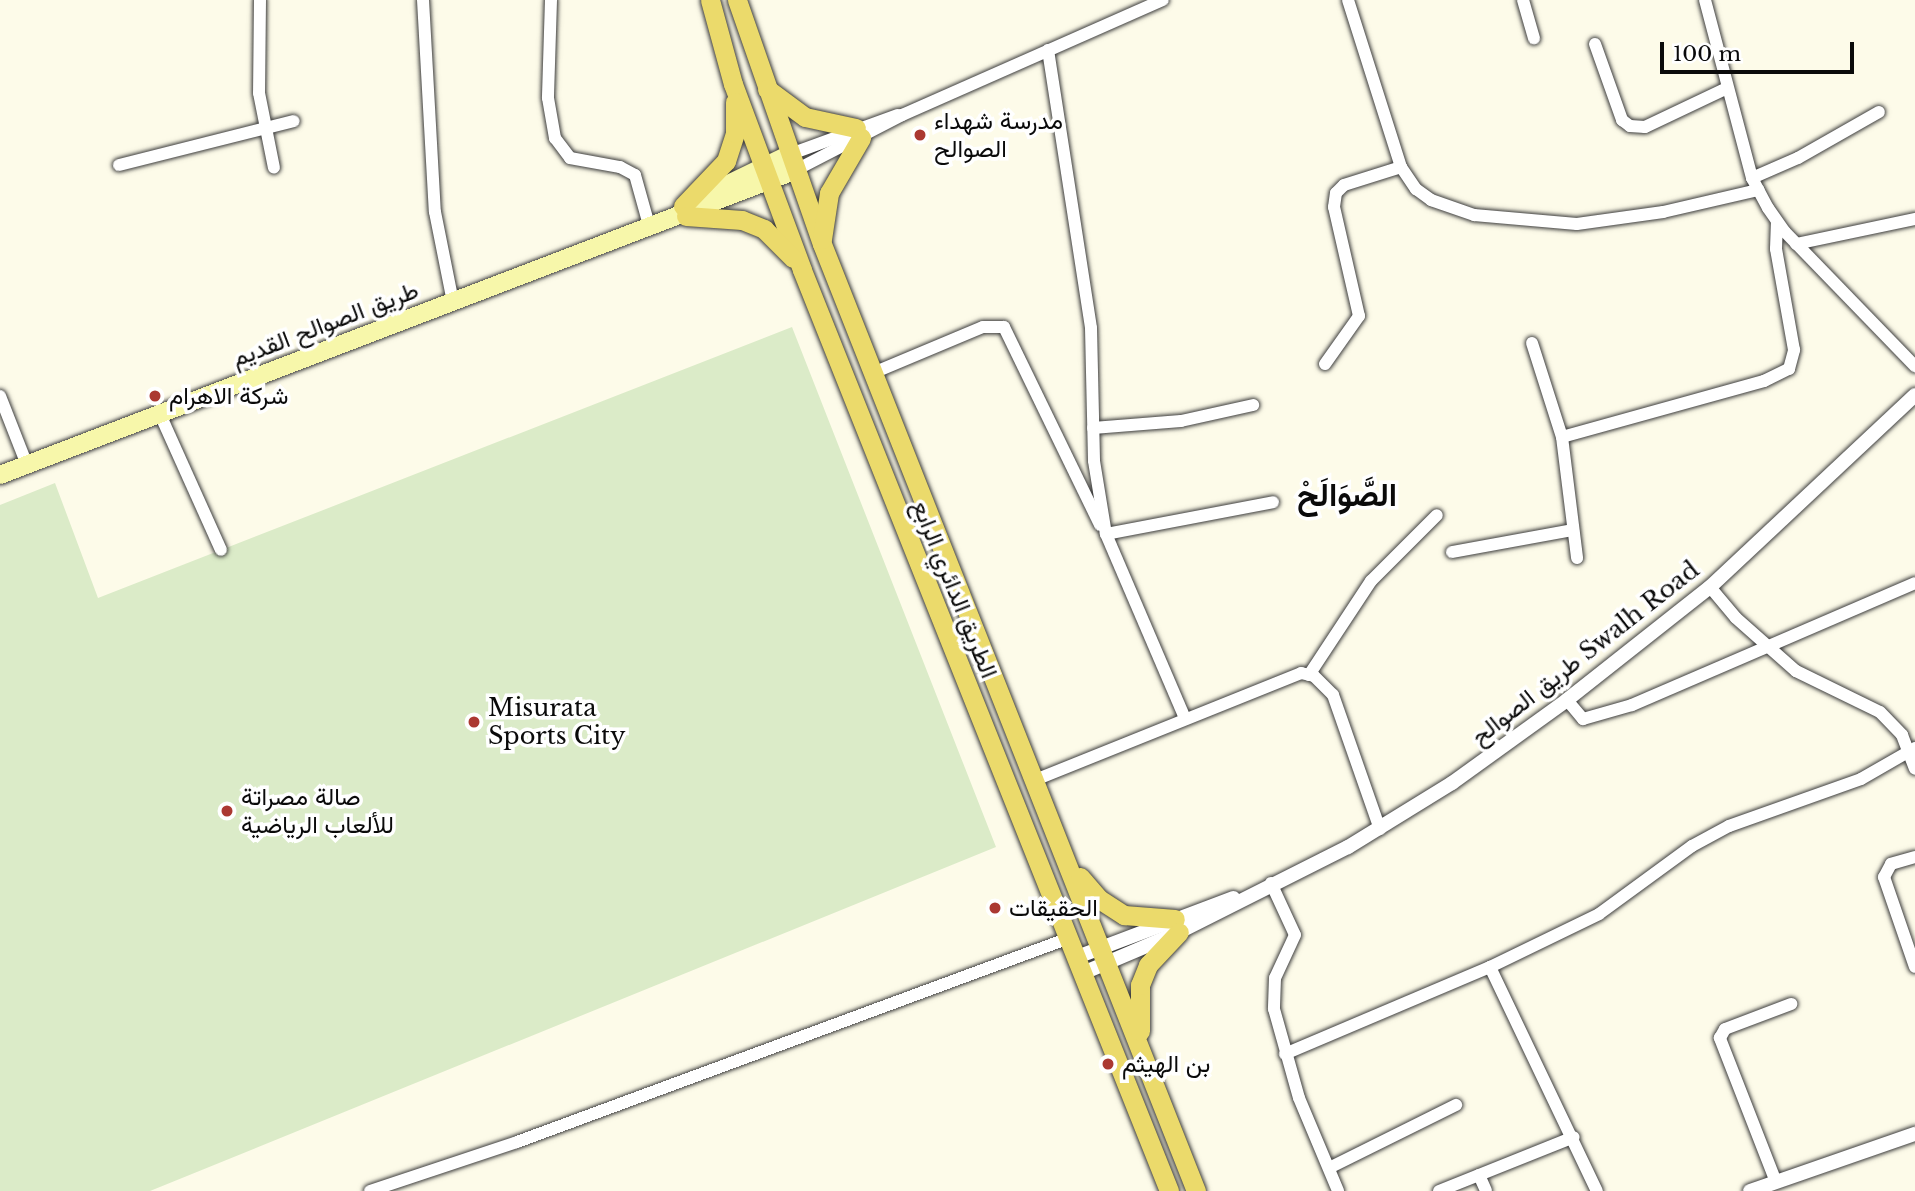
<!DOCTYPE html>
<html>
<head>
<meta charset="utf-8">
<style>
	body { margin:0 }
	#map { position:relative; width:1915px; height:1191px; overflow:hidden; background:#fdfbe9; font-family:"Libre Baskerville",Vazirmatn,serif }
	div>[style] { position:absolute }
	.pitch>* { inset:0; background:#dbebc8 }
	.roads { filter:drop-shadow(0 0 2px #3d3d3d) drop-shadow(0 0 2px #3d3d3d) }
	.minor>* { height:12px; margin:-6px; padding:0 6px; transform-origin:6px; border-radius:6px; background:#fff }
	.tertiary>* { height:14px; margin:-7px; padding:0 7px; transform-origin:7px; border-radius:7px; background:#fff }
	.secondary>* { height:18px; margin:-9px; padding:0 9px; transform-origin:9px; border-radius:9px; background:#f7f7aa }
	.primary>* { height:19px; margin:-9.5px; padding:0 9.5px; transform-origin:9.5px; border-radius:9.5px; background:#ebda6b }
	.dots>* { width:19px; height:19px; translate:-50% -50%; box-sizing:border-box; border:4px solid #fff; border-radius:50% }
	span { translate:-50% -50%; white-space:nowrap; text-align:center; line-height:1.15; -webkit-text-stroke:7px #fff; paint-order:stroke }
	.poi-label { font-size:24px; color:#0a0a0a }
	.left { translate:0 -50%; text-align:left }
	.street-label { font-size:24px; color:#0a0a0a }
	.district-label { font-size:32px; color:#0a0a0a; font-weight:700 }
	.scale { position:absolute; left:1660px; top:42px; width:194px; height:32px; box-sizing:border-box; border:4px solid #0a0a0a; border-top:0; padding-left:9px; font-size:21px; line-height:24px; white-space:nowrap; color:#0a0a0a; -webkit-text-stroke:5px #fff; paint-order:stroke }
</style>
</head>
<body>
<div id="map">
	<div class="pitch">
		<i style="clip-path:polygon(792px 327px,996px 847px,150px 1191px,0 1191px,0 505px,55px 483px,98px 598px)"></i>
	</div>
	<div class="roads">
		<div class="minor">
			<i style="left:260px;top:0;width:93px;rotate:90.6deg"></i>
			<i style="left:259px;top:93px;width:76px;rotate:78.7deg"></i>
			<i style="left:423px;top:0;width:212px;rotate:86.8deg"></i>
			<i style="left:435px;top:212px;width:92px;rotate:78.7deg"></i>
			<i style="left:551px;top:0;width:98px;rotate:91.8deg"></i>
			<i style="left:548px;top:98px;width:41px;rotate:80.1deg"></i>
			<i style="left:555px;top:138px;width:25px;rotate:53deg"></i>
			<i style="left:570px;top:158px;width:51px;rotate:10.2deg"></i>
			<i style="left:620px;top:167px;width:17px;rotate:28deg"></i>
			<i style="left:635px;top:175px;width:52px;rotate:74.4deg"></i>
			<i style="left:1348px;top:0;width:175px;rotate:72.4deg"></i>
			<i style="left:1401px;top:167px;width:27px;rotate:56deg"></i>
			<i style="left:1416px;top:189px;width:19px;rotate:36deg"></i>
			<i style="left:1431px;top:200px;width:46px;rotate:19.2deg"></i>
			<i style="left:1474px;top:215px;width:103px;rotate:5deg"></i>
			<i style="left:1577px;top:224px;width:87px;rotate:-7.9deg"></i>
			<i style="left:1663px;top:212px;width:98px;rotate:-13deg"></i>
			<i style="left:1523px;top:0;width:40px;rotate:74deg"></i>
			<i style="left:1705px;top:0;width:184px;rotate:75.2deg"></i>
			<i style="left:1752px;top:178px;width:34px;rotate:62deg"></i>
			<i style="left:1768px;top:208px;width:29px;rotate:55deg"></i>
			<i style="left:1785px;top:232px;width:187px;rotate:45.9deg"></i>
			<i style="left:1595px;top:44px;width:81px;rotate:70.4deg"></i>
			<i style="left:1622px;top:120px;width:10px;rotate:37deg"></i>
			<i style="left:1630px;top:126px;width:15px;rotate:4deg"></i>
			<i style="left:1645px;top:127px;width:91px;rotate:-25.4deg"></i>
			<i style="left:1048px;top:50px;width:281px;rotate:81.2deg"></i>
			<i style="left:1091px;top:328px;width:133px;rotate:88.7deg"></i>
			<i style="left:1094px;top:461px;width:74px;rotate:80.7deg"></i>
			<i style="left:1106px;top:534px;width:198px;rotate:66.8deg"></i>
			<i style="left:788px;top:155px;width:117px;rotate:-20deg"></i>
			<i style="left:119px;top:165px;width:180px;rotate:-14.1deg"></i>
			<i style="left:794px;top:171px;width:122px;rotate:-27.4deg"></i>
			<i style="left:902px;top:115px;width:285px;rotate:-23.8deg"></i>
			<i style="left:1752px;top:178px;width:50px;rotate:-23.5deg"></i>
			<i style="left:1798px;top:158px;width:93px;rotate:-29.6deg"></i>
			<i style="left:1796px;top:244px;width:122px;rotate:-11.9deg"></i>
			<i style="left:1532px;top:343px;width:99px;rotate:72.3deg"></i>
			<i style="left:1562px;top:437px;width:122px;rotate:82.9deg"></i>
			<i style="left:1325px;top:364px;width:59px;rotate:-54.7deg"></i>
			<i style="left:1359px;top:316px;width:112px;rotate:-102.9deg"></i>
			<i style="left:1334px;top:207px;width:14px;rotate:-82deg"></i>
			<i style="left:1336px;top:193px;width:11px;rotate:-45deg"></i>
			<i style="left:1344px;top:185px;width:60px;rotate:-17.5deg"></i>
			<i style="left:873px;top:373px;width:119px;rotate:-22.7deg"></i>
			<i style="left:983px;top:327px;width:21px"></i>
			<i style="left:1004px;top:327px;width:220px;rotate:64.1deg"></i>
			<i style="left:0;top:396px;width:74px;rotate:68.6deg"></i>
			<i style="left:159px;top:412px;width:151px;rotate:65.8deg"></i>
			<i style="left:1093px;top:428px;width:88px;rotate:-4.5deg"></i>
			<i style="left:1181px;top:421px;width:74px;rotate:-12.5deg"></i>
			<i style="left:1562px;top:437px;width:210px;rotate:-15.5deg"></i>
			<i style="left:1764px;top:381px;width:28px;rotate:-26deg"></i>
			<i style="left:1789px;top:369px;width:20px;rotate:-75deg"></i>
			<i style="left:1794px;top:350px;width:103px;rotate:-100.1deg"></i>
			<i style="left:1776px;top:249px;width:27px;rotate:-88deg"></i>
			<i style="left:1106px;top:534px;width:170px;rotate:-10.8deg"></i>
			<i style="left:1452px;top:552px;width:123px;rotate:-10.3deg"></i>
			<i style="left:1710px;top:587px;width:40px;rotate:50deg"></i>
			<i style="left:1736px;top:618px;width:80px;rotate:41.5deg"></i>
			<i style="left:1796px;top:671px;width:93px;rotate:26deg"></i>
			<i style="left:1880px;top:712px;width:32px;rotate:46deg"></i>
			<i style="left:1902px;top:735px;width:36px;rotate:69deg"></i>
			<i style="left:1309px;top:675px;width:113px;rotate:-56.6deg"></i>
			<i style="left:1371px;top:581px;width:93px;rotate:-45deg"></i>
			<i style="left:1567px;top:700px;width:25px;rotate:50deg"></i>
			<i style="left:1583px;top:719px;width:51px;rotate:-15.9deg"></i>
			<i style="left:1632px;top:705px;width:308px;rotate:-23.3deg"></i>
			<i style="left:1035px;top:780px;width:287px;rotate:-21.9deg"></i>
			<i style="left:1301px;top:673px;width:13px;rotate:13deg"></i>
			<i style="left:1314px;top:676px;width:27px;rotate:45deg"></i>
			<i style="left:1333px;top:695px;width:142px;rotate:70.7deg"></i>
			<i style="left:1915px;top:857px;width:25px;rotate:164deg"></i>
			<i style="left:1891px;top:864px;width:15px;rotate:118deg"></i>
			<i style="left:1884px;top:877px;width:95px;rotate:71deg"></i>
			<i style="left:1271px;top:883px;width:57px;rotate:65.2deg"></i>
			<i style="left:1295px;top:935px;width:47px;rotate:114.9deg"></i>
			<i style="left:1275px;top:978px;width:31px;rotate:92deg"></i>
			<i style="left:1274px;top:1009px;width:92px;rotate:74.3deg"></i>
			<i style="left:1299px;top:1098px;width:101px;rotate:67.2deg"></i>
			<i style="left:1490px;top:967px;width:248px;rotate:64.5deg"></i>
			<i style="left:1285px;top:1054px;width:223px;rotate:-23deg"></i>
			<i style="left:1490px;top:967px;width:121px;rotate:-25.9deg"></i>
			<i style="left:1599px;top:914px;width:115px;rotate:-36.2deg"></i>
			<i style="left:1692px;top:846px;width:42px;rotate:-28.4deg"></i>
			<i style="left:1729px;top:826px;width:140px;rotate:-19.6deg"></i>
			<i style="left:1861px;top:779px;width:62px;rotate:-29.9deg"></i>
			<i style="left:1329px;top:1168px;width:142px;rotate:-26.4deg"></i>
			<i style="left:1479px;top:1175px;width:17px;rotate:66deg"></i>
			<i style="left:1776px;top:1182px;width:155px;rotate:-111.3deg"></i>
			<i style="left:1720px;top:1038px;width:10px;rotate:-61deg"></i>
			<i style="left:1725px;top:1029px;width:71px;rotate:-20.7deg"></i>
			<i style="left:370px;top:1191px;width:155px;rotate:-18.4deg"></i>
			<i style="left:517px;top:1142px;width:588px;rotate:-20.28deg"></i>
			<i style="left:1439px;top:1191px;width:145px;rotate:-21.8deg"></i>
		</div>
		<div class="tertiary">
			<i style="left:1077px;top:957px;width:167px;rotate:-20.7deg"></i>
			<i style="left:1083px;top:973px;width:104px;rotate:-23.1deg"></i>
			<i style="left:1179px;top:932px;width:189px;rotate:-26.7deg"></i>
			<i style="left:1348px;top:847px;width:122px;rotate:-31.6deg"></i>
			<i style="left:1452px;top:783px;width:142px;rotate:-35.8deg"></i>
			<i style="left:1567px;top:700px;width:182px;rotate:-38.3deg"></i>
			<i style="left:1710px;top:587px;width:281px;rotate:-43.1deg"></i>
			<i style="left:1750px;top:1191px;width:175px;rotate:-19.1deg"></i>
		</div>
		<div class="secondary">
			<i style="left:693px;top:201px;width:106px;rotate:-25.8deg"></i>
			<i style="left:0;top:475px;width:850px;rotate:-20.95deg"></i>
		</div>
		<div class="primary">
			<i style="left:710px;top:0;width:87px;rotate:74.7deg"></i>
			<i style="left:733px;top:84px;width:198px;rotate:69.6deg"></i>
			<i style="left:802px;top:270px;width:991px;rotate:68.27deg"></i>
			<i style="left:737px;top:0;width:258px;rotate:70.8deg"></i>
			<i style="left:822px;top:244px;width:1018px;rotate:68.45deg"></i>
			<i style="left:767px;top:89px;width:47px;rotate:36.4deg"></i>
			<i style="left:805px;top:117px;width:52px;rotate:12.2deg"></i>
			<i style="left:683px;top:206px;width:62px;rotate:-46.3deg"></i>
			<i style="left:726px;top:161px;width:29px;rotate:-72deg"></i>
			<i style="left:735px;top:133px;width:31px;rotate:-90deg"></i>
			<i style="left:686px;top:216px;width:56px;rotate:4.1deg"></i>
			<i style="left:742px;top:220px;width:24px;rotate:22deg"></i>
			<i style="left:764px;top:229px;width:41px;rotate:45deg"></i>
			<i style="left:822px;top:239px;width:47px;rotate:-81.3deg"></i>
			<i style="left:829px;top:193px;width:64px;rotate:-59.8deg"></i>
			<i style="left:1080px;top:877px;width:29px;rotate:49deg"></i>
			<i style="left:1099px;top:899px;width:30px;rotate:33deg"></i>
			<i style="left:1124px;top:915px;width:51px;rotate:4.5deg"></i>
			<i style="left:1140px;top:1031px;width:46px;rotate:-90deg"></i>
			<i style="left:1140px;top:985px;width:22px;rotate:-68deg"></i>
			<i style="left:1148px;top:965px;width:45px;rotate:-46.8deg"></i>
		</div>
	</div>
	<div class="dots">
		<i style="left:920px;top:135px;background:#ab3831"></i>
		<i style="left:155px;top:396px;background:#ab3831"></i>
		<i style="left:474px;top:722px;background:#ab3831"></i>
		<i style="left:227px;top:811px;background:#ab3831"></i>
		<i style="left:995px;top:908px;background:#ab3831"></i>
		<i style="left:1108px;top:1064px;background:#ab3831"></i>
	</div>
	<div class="poi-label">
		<span class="left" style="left:934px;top:135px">مدرسة شهداء<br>الصوالح</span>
		<span class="left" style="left:169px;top:396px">شركة الاهرام</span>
		<span class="left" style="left:488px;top:722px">Misurata<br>Sports City</span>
		<span class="left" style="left:241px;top:811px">صالة مصراتة<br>للألعاب الرياضية</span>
		<span class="left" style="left:1009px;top:908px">الحقيقات</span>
		<span class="left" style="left:1122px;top:1064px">بن الهيثم</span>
	</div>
	<div class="street-label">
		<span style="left:325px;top:324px;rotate:-21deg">طريق الصوالح القديم</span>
		<span style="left:955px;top:589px;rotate:68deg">الطريق الدائري الرابع</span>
		<span style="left:1585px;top:653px;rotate:-38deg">طريق الصوالح Swalh Road</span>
	</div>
	<div class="district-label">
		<span style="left:1347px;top:495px">الصَّوَالَحْ</span>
	</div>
	<div class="scale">100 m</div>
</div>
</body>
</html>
